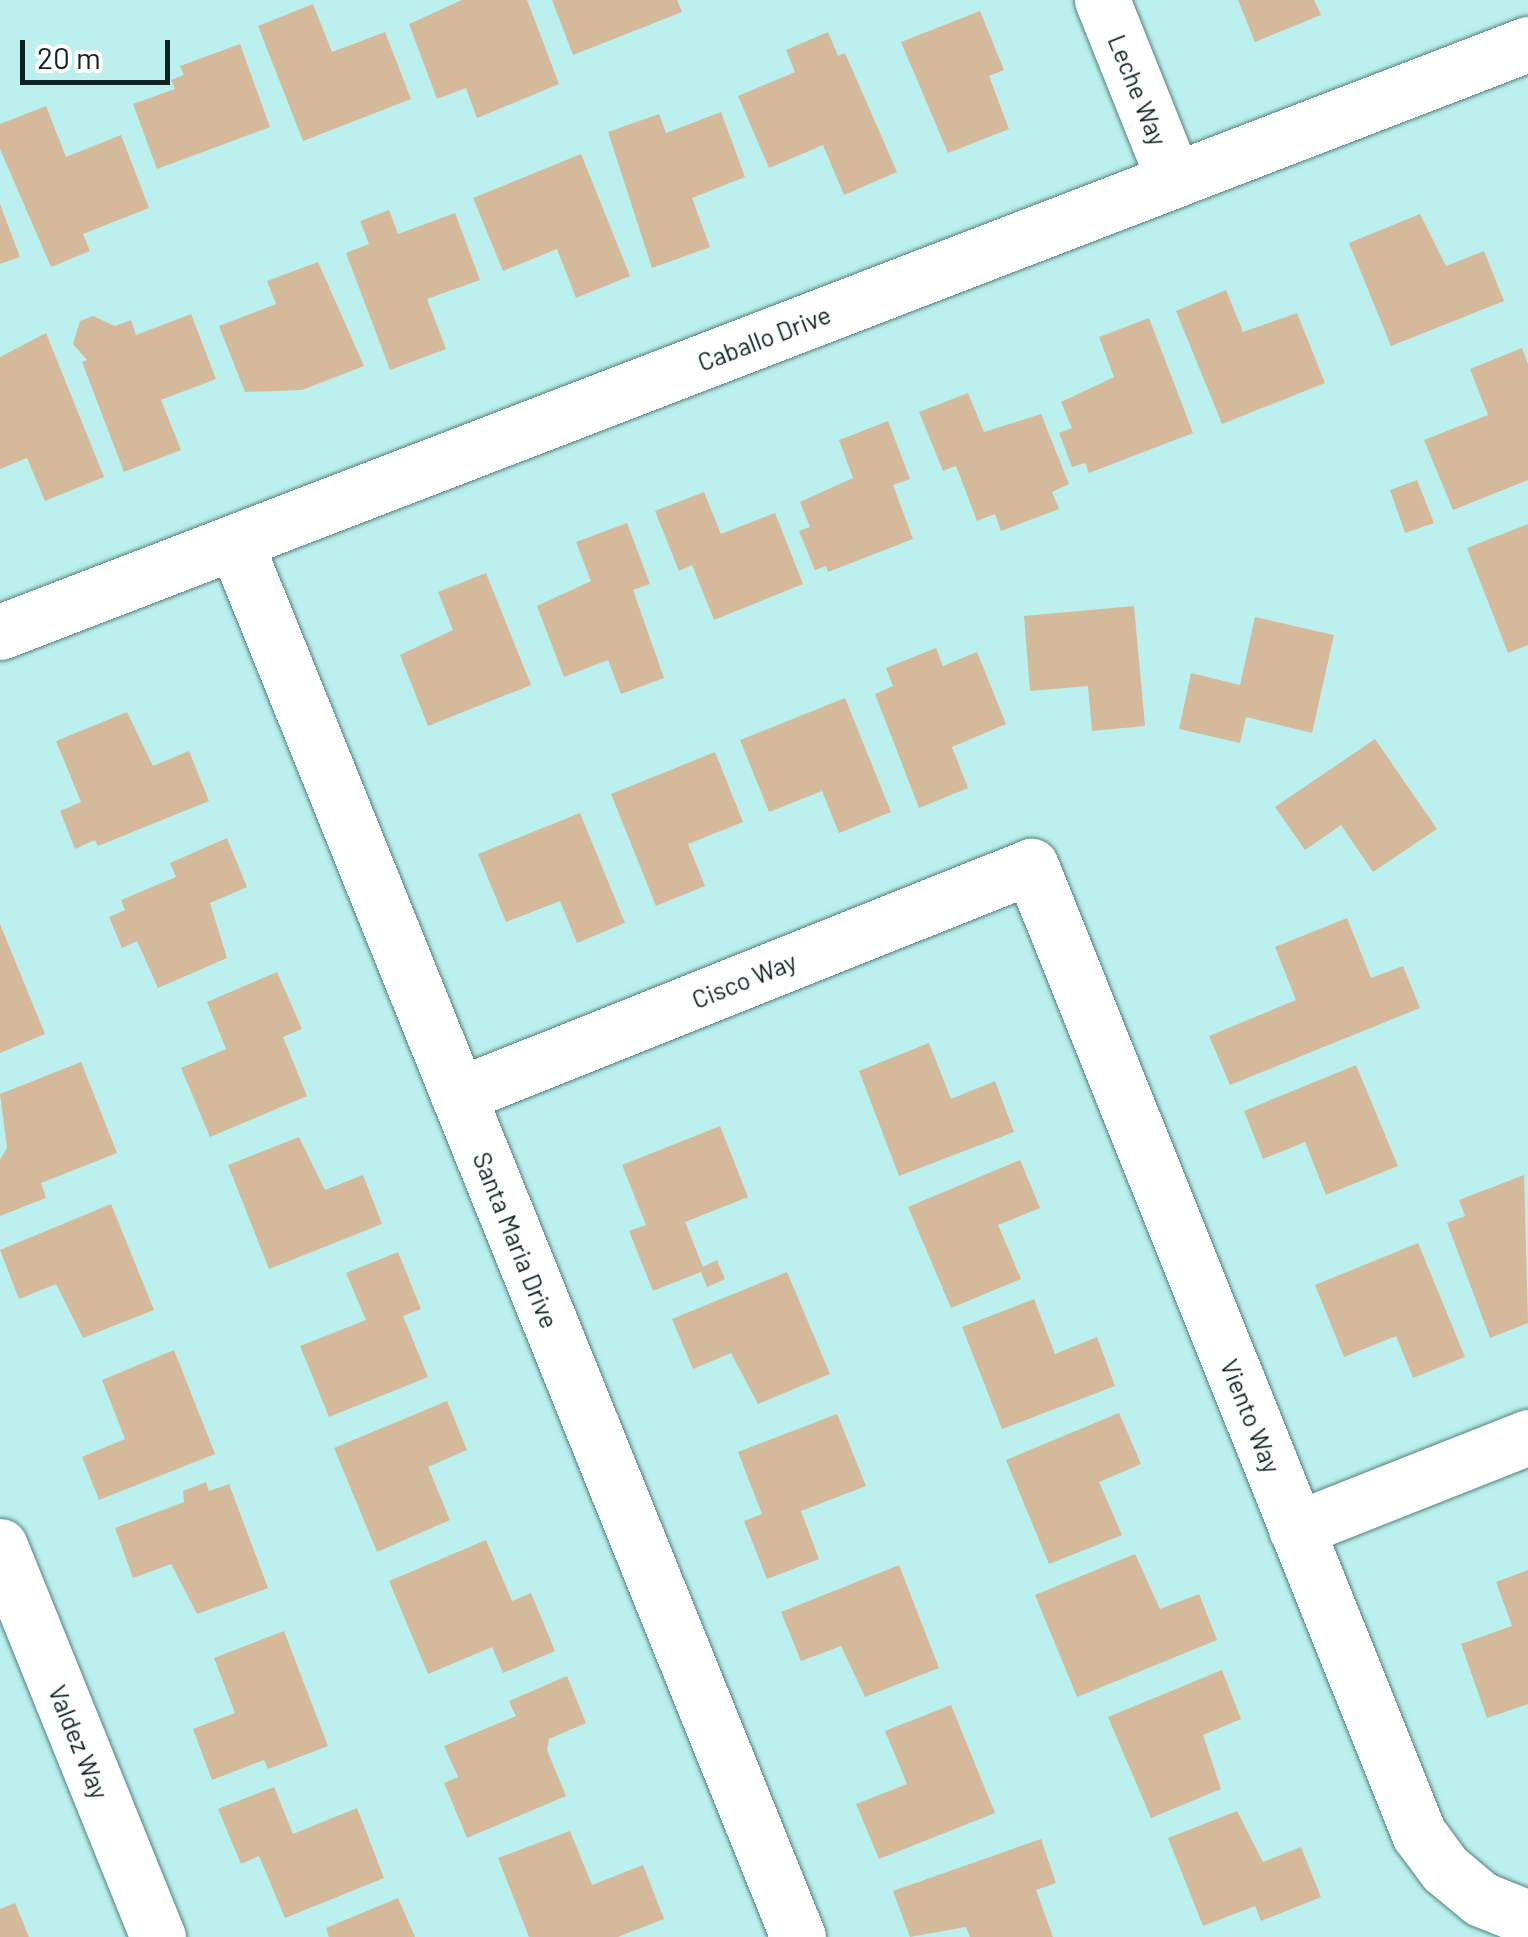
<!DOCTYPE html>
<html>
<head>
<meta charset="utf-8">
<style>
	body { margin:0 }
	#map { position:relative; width:1528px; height:1937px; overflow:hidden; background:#bcf0ee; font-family:Barlow,sans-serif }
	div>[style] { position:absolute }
	.building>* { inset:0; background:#d4ba9a }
	.roads { filter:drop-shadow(0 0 2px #50807f) drop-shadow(0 0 2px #50807f) }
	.minor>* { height:55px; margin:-27.5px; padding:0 27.5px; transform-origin:27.5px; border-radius:27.5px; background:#fff }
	span { translate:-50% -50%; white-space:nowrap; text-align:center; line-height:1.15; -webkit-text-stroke:9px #fff; paint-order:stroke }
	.street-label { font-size:25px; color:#0d2121 }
	.scale { position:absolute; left:20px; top:40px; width:150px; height:45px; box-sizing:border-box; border:5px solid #0d2121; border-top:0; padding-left:12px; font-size:30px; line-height:35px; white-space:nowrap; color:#0d2121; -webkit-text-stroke:8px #fff; paint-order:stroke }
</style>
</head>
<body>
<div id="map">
	<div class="building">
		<i style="clip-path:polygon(462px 0,527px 0,559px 84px,477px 118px,466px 88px,437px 99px,409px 24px)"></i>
		<i style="clip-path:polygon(552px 0,677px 0,682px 12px,573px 55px)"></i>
		<i style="clip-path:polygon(1238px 0,1314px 0,1321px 15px,1255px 42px)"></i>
		<i style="clip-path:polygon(313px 4px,332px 52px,385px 32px,411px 99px,303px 141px,258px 26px)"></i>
		<i style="clip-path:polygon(980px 11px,1004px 70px,989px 76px,1009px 129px,948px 153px,901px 42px)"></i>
		<i style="clip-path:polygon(828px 32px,838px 56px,845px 53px,897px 172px,844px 195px,823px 145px,769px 168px,738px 96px,795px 72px,786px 50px)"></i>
		<i style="clip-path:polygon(240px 44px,270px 127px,157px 169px,133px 104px,175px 89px,171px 80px,184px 75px,180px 66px)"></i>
		<i style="clip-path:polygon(46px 106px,66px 157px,121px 135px,149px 208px,83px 234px,90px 251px,51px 267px,0 149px,0 124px)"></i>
		<i style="clip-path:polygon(721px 112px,745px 177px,692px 198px,710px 247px,652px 268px,608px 132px,659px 114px,666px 133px)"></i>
		<i style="clip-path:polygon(581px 154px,630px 276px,576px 298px,557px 249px,503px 271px,473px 198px)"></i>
		<i style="clip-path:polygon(0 204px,20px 257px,0 264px)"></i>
		<i style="clip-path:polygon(389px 210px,398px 234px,455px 213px,480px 280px,427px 299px,446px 349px,390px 370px,346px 253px,369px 244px,360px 221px)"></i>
		<i style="clip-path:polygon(1420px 214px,1446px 266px,1484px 251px,1504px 301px,1391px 346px,1349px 243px)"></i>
		<i style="clip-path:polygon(318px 262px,364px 366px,302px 390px,245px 392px,219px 326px,276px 304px,267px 281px)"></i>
		<i style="clip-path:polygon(1226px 290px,1243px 332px,1297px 313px,1325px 383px,1222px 424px,1176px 311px)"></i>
		<i style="clip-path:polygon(191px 314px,216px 379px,161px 400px,181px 450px,124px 472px,82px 362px,87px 360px,73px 344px,80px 321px,93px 316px,115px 326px,131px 320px,136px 335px)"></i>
		<i style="clip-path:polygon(1149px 318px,1193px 433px,1089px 473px,1085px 463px,1072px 467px,1059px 433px,1072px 428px,1061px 402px,1114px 377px,1099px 337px)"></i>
		<i style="clip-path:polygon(46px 333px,104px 477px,45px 501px,27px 458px,0 469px,0 357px)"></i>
		<i style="clip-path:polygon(1522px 348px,1528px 364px,1528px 480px,1453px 510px,1424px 440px,1488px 415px,1470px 369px)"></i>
		<i style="clip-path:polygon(968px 393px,984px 432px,1041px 414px,1069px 484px,1052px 492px,1059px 509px,1001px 531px,995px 514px,977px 521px,956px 466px,943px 471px,919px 412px)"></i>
		<i style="clip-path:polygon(888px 421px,910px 479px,893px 485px,913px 539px,828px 572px,826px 566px,815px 570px,799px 531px,810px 527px,800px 502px,853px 478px,839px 440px)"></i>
		<i style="clip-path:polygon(1417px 480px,1434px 523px,1405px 533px,1390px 490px)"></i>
		<i style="clip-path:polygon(704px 492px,721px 534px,775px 513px,803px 584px,714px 620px,692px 565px,679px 571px,655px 511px)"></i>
		<i style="clip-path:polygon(627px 523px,650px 584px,633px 590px,664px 678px,621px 694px,608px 660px,564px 677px,537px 606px,591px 581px,576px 542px)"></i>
		<i style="clip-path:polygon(1528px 524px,1528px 645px,1508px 653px,1467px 548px)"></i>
		<i style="clip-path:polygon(486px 573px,531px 685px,428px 726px,400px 655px,453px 630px,438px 592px)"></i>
		<i style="clip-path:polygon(1134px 606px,1145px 726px,1092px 731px,1088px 686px,1030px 691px,1024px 616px)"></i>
		<i style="clip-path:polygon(1255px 617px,1334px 635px,1312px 733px,1246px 717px,1240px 743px,1179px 729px,1191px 673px,1240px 685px)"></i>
		<i style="clip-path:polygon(936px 648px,943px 666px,977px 652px,1006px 724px,952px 747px,968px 788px,919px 808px,875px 694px,893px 686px,886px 668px)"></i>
		<i style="clip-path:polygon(845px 698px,891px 812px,839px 833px,822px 791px,769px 812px,740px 740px)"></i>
		<i style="clip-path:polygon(127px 712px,153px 766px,189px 751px,209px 801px,98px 846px,95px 840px,75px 849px,60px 811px,81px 802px,56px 741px)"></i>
		<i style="clip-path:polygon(1375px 739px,1437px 829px,1373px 872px,1341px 825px,1305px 850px,1275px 807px)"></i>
		<i style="clip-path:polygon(715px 752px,743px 822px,688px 844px,705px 886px,656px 906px,611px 794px)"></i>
		<i style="clip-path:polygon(580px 813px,625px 923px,577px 943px,560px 901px,506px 922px,478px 854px)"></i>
		<i style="clip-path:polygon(227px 838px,247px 887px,210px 903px,227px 958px,158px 988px,137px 941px,122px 948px,109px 917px,125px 910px,121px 900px,176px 877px,170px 863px)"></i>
		<i style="clip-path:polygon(1347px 918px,1371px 978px,1403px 966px,1420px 1008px,1230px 1085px,1209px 1036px,1296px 1000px,1275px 947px)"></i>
		<i style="clip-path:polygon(0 924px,45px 1034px,0 1053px)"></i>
		<i style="clip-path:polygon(277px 972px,302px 1029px,283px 1037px,307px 1096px,210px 1137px,181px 1068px,226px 1049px,207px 1002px)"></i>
		<i style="clip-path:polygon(929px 1043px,951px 1099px,995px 1081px,1014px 1132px,899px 1176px,859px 1071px)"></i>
		<i style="clip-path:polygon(81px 1062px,117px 1153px,41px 1183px,46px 1198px,0 1216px,0 1160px,7px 1148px,0 1094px)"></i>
		<i style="clip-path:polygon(1356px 1065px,1398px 1166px,1326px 1195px,1305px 1142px,1263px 1159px,1244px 1111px)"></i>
		<i style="clip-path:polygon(720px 1126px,748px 1197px,685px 1222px,703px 1267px,717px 1260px,725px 1279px,707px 1287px,701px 1272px,653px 1291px,629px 1231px,646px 1225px,622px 1165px)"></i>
		<i style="clip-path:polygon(299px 1137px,325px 1190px,363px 1175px,382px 1224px,269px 1269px,228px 1165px)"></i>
		<i style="clip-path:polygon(1020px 1160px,1040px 1208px,998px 1225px,1021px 1279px,951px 1308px,908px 1207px)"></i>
		<i style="clip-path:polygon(1524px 1175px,1528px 1323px,1490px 1338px,1447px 1223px,1465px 1216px,1459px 1200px)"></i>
		<i style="clip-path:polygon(111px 1204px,154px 1310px,83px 1338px,56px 1284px,19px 1299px,0 1250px)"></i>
		<i style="clip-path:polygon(1418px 1243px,1465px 1357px,1413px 1378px,1396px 1336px,1344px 1357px,1315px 1285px)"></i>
		<i style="clip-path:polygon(398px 1252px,421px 1309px,403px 1316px,428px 1377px,329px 1417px,300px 1346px,366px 1320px,346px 1273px)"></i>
		<i style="clip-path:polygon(787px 1272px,830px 1374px,758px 1404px,731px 1353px,693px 1369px,672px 1319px)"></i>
		<i style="clip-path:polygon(1034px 1299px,1055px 1354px,1097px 1337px,1115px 1386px,1002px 1429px,962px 1327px)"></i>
		<i style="clip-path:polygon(174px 1350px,215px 1454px,99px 1500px,82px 1457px,125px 1439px,102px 1380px)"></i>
		<i style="clip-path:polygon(447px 1401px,467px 1450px,428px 1467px,450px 1520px,377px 1552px,334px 1448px)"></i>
		<i style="clip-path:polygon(1119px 1413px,1141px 1464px,1099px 1482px,1122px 1535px,1049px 1564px,1006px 1460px)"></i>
		<i style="clip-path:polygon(837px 1414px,866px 1486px,801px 1511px,819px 1559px,767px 1579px,744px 1521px,762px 1514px,738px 1452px)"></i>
		<i style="clip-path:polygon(206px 1482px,209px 1491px,229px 1484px,268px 1588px,197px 1614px,171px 1564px,133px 1578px,115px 1528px,184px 1502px,183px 1491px)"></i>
		<i style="clip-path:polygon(486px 1540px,512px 1601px,531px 1593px,555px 1651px,503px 1673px,492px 1647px,428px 1674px,389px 1581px)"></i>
		<i style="clip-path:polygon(1135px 1554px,1160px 1609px,1199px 1594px,1217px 1640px,1077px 1697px,1035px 1595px)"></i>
		<i style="clip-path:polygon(899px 1565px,939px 1668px,865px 1697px,841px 1646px,801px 1661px,781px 1612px)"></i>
		<i style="clip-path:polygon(1528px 1570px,1528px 1704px,1487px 1718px,1461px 1644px,1512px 1626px,1496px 1582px)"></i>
		<i style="clip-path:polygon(284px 1631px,328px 1746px,268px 1769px,264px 1760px,212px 1780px,193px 1729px,235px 1713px,214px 1658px)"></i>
		<i style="clip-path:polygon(1222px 1670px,1241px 1719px,1203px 1735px,1221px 1789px,1151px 1818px,1108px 1717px)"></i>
		<i style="clip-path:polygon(567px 1676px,586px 1723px,549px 1739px,547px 1750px,566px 1796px,467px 1838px,444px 1783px,458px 1777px,444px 1746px,516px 1716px,509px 1701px)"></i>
		<i style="clip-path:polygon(951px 1705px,995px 1813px,879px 1859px,856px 1804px,907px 1784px,885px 1731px)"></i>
		<i style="clip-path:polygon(274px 1787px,293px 1834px,357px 1808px,384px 1878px,285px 1918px,259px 1856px,241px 1864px,218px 1809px)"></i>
		<i style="clip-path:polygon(1237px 1811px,1263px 1862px,1301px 1847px,1321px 1897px,1261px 1921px,1255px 1906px,1203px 1926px,1168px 1838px)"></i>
		<i style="clip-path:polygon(570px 1831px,592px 1885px,643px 1865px,664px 1919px,618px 1937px,529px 1937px,498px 1858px)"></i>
		<i style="clip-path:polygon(1041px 1839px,1056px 1883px,1036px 1890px,1053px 1937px,970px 1937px,966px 1927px,910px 1937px,893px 1891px)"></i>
		<i style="clip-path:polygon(398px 1898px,415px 1937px,329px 1937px,326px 1928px)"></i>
		<i style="clip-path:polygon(15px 1903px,29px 1937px,0 1937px,0 1909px)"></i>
	</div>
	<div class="roads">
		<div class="minor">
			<i style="left:1102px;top:0;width:194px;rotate:68.2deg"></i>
			<i style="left:235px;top:542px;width:1504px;rotate:68.02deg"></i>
			<i style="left:0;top:632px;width:1637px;rotate:-21.05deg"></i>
			<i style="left:458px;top:1095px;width:617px;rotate:-21.78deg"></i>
			<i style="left:1031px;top:866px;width:1043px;rotate:68.16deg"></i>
			<i style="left:1419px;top:1834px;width:44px;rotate:53.4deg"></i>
			<i style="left:1445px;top:1869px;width:47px;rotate:39.8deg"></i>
			<i style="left:1481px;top:1899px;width:51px;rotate:22deg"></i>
			<i style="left:1296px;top:1529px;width:250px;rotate:-21.6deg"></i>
			<i style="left:0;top:1546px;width:422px;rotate:68deg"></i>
		</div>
	</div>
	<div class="street-label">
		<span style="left:1138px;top:90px;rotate:68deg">Leche Way</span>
		<span style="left:764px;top:338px;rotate:-21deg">Caballo Drive</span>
		<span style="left:744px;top:980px;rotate:-22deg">Cisco Way</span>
		<span style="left:516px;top:1240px;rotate:68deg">Santa Maria Drive</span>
		<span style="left:1251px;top:1416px;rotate:68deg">Viento Way</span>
		<span style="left:79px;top:1742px;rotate:68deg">Valdez Way</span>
	</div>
	<div class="scale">20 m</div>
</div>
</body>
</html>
